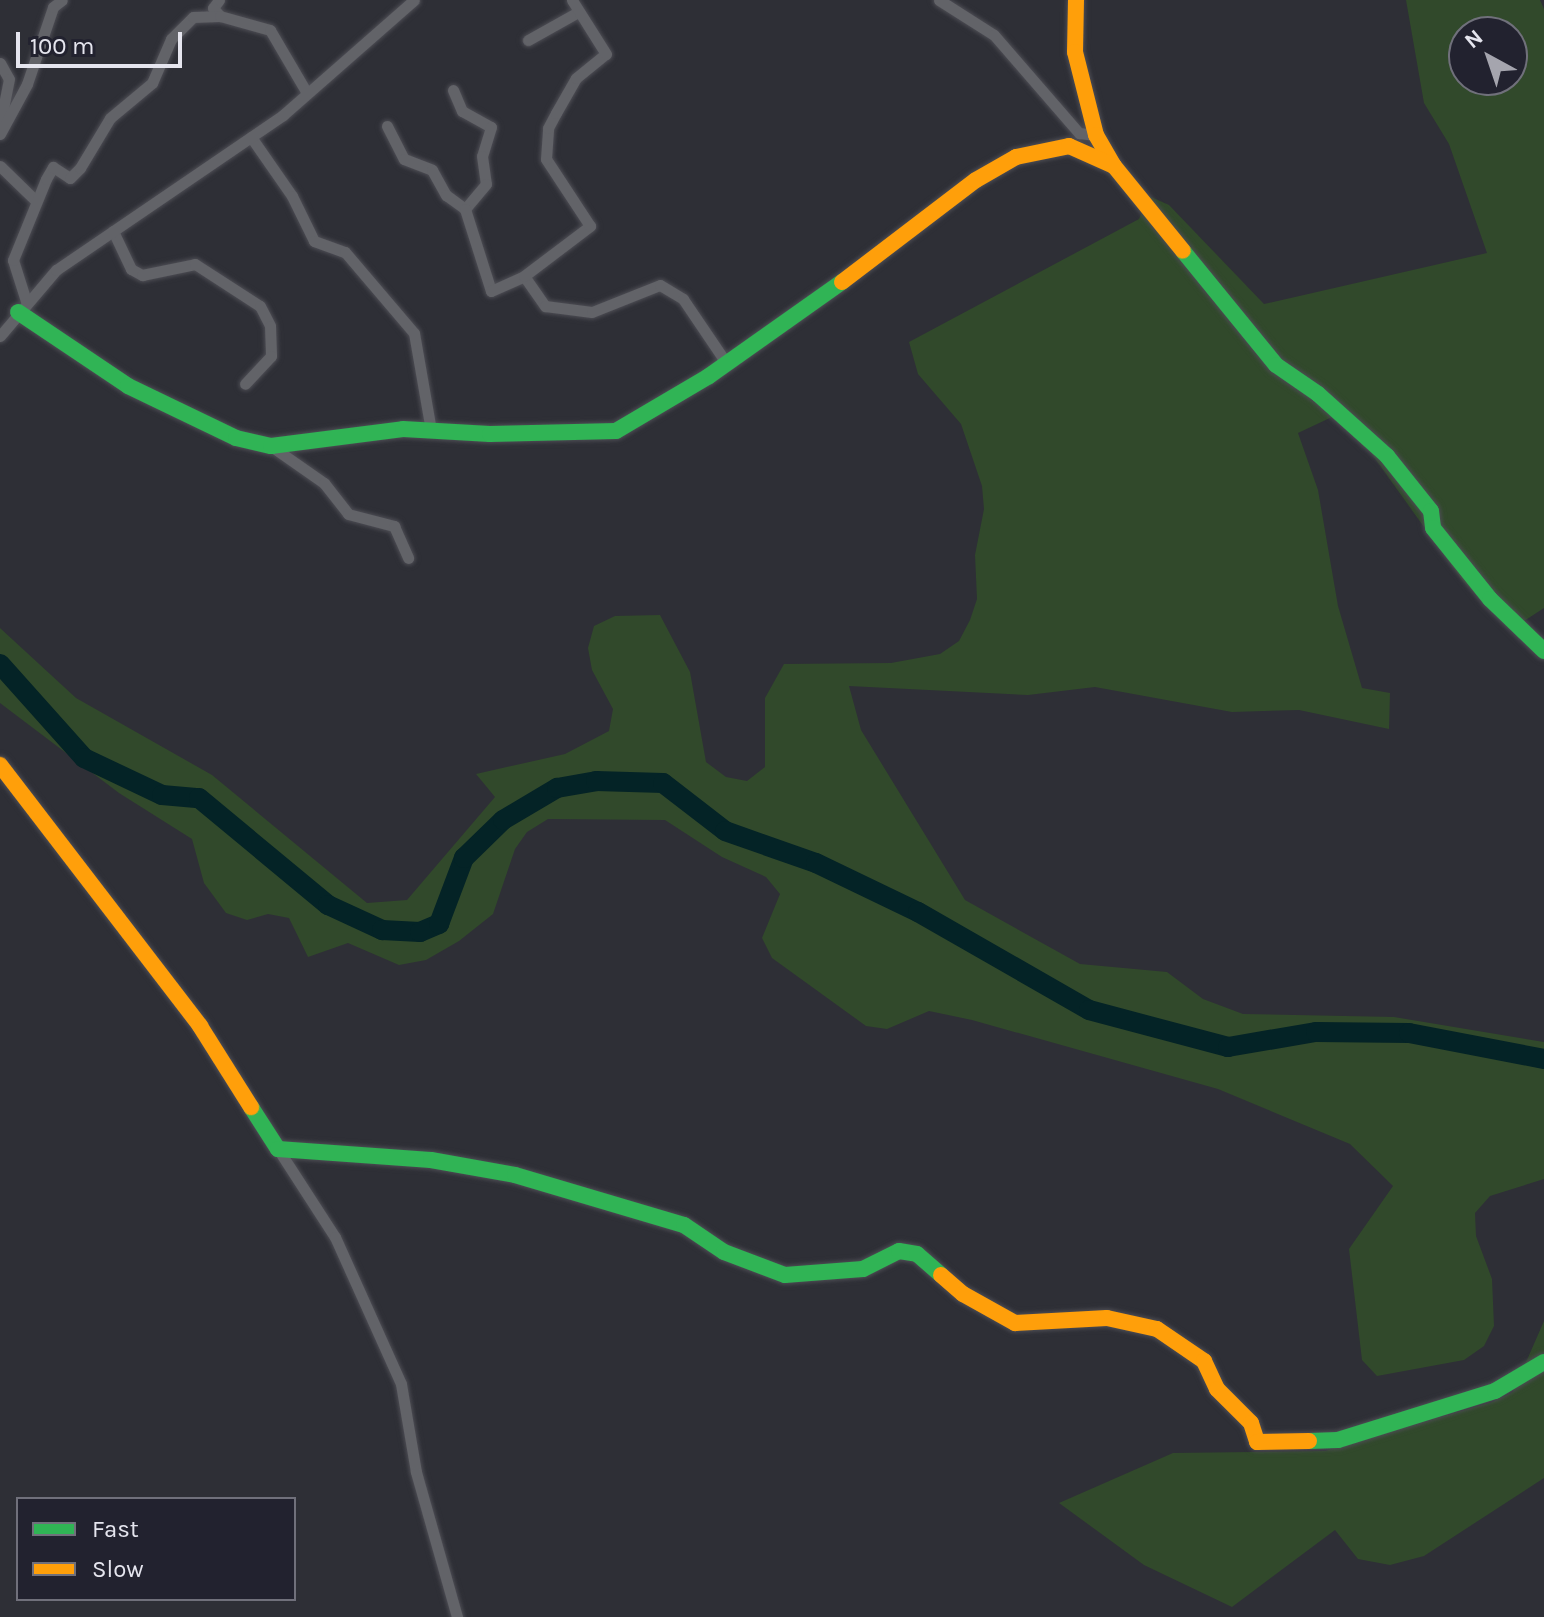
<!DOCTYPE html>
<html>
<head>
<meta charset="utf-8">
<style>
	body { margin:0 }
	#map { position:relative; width:1544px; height:1617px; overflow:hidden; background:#2e2f36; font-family:Karla,sans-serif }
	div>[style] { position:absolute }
	.green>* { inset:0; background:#31492b }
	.river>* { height:20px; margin:-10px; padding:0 10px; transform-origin:10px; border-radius:10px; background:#042326 }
	.roads { filter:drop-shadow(0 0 2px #4d4d54) drop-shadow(0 0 2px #4d4d54) }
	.street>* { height:11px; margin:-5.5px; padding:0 5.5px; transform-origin:5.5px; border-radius:5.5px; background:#626368 }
	.fast>* { height:16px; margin:-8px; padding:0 8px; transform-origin:8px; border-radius:8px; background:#30b455 }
	.slow>* { height:16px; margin:-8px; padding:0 8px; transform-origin:8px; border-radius:8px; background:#ff9f0a }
	span { translate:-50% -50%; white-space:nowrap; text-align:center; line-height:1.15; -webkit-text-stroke:8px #22222f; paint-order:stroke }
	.legend { position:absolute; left:16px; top:1497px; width:280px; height:104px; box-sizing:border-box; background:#22222f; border:2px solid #70707b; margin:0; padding:10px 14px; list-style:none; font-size:24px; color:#e5e5ee }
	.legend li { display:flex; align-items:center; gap:16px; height:40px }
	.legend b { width:40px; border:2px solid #70707b }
	.north { position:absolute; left:1448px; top:16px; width:80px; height:80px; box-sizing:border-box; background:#22222f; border:2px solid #70707b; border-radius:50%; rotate:320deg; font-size:22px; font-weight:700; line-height:32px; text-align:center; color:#e5e5ee }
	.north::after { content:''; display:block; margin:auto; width:28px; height:36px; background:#a5a5ae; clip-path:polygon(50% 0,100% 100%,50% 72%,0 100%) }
	.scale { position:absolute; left:16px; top:32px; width:166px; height:36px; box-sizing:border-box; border:4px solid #e5e5ee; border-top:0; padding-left:10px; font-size:24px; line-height:28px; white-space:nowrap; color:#e5e5ee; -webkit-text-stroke:6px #22222f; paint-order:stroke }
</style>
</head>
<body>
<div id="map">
	<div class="green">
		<i style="clip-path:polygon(evenodd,1406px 0,1540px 0,1544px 9px,1544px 608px,1510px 630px,1462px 580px,1371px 453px,1332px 417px,1298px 433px,1318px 490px,1338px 606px,1362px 688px,1390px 693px,1389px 729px,1299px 710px,1232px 712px,1095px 687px,1028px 695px,849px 686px,861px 730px,965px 900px,1080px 964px,1167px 972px,1203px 999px,1243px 1014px,1394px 1017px,1544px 1042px,1544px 1179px,1490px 1196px,1475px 1213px,1476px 1236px,1492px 1279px,1494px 1326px,1484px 1346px,1464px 1360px,1377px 1376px,1362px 1360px,1349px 1249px,1393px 1186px,1350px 1144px,1218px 1089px,972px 1020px,929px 1011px,887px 1029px,866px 1026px,772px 958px,762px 938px,780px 894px,766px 877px,722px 857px,665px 820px,548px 819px,527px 832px,515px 849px,493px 914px,459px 941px,426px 960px,399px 965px,348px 943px,308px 957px,289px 918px,268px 914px,247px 920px,226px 913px,204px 883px,192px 839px,119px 793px,0 703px,0 628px,76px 698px,212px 775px,367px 903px,407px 900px,495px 797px,476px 774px,565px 754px,609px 731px,613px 709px,592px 670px,588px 648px,594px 626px,615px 616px,660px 615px,690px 672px,706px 762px,726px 777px,747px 781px,765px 767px,765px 698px,784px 664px,891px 663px,940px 654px,959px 641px,970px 620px,977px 599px,975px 555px,984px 509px,982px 486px,961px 424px,918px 374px,909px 342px,1139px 219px,1149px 196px,1169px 205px,1264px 304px,1487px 253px,1449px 144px,1424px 103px,1406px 0,1464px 32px,1512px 32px,1512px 80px,1464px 80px,1464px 32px)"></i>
		<i style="clip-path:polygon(1544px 1321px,1544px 1478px,1424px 1556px,1390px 1565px,1358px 1559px,1335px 1530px,1232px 1607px,1144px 1565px,1059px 1503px,1173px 1453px,1325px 1451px,1492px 1402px,1513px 1392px)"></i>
	</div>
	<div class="river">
		<i style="left:0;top:664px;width:126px;rotate:48.2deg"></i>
		<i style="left:84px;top:758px;width:86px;rotate:25.4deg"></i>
		<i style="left:162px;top:795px;width:37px;rotate:5deg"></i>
		<i style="left:199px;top:798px;width:168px;rotate:39.7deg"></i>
		<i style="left:328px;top:905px;width:60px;rotate:24.8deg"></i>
		<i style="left:382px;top:930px;width:38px;rotate:3deg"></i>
		<i style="left:420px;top:932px;width:21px;rotate:-23deg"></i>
		<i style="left:439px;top:924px;width:71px;rotate:-69.3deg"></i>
		<i style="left:464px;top:858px;width:54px;rotate:-44.3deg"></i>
		<i style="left:503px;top:820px;width:63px;rotate:-30.7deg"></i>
		<i style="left:557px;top:788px;width:40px;rotate:-10deg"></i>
		<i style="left:596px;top:781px;width:67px;rotate:1.7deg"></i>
		<i style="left:663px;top:783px;width:78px;rotate:37.7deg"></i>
		<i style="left:725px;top:831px;width:96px;rotate:19.4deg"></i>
		<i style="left:816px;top:863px;width:113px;rotate:25.7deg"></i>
		<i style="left:918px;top:912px;width:197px;rotate:29.8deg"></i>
		<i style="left:1089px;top:1010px;width:144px;rotate:14.9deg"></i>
		<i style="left:1228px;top:1047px;width:89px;rotate:-9.7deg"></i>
		<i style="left:1316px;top:1032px;width:93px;rotate:0.6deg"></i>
		<i style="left:1409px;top:1033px;width:137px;rotate:10.9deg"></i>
	</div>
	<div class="roads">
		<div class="street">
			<i style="left:219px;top:0;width:10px;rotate:127deg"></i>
			<i style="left:213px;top:8px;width:11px;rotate:49deg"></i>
			<i style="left:939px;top:0;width:65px;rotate:32.5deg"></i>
			<i style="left:994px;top:35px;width:130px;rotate:49.1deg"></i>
			<i style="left:1079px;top:133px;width:17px;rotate:7deg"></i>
			<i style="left:528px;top:40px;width:57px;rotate:-29.2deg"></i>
			<i style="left:0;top:63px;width:18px;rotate:61deg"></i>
			<i style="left:9px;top:79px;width:46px;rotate:101.3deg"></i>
			<i style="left:453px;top:90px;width:23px;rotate:67deg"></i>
			<i style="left:462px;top:111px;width:33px;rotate:29deg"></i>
			<i style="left:491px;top:127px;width:30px;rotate:107deg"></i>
			<i style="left:482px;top:156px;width:28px;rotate:82deg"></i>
			<i style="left:486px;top:184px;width:33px;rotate:130deg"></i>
			<i style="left:387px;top:126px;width:37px;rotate:63deg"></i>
			<i style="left:404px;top:159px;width:30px;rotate:21deg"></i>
			<i style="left:432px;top:170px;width:29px;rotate:61deg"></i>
			<i style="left:446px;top:195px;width:24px;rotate:36deg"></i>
			<i style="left:465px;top:209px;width:86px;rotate:72.4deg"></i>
			<i style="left:491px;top:291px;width:36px;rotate:-24deg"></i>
			<i style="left:524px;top:276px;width:37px;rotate:55deg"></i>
			<i style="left:545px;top:306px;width:47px;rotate:7.3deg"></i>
			<i style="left:592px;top:312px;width:73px;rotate:-21.7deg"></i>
			<i style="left:660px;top:285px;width:27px;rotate:31deg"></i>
			<i style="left:683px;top:299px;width:75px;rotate:55.9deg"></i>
			<i style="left:0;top:134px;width:57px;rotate:-61.6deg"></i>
			<i style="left:27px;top:84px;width:81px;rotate:-71.3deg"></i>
			<i style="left:53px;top:7px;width:11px;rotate:-38deg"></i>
			<i style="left:251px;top:137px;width:72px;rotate:55.2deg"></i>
			<i style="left:292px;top:196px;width:50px;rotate:63.9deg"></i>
			<i style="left:314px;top:241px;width:33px;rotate:20deg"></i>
			<i style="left:345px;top:252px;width:106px;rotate:49.6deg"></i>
			<i style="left:414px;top:333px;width:98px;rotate:80.1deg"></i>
			<i style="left:0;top:166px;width:49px;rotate:44.2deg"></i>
			<i style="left:113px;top:231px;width:42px;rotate:64.7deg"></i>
			<i style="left:131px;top:269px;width:13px;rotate:29deg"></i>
			<i style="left:142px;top:275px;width:54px;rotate:-11.7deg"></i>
			<i style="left:195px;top:264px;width:77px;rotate:32.9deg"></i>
			<i style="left:260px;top:306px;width:22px;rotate:63deg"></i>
			<i style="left:270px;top:326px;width:30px;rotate:88deg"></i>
			<i style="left:271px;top:356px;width:38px;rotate:133deg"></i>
			<i style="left:524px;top:276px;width:83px;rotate:-37.1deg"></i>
			<i style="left:590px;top:226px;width:80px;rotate:-123.3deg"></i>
			<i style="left:546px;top:159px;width:31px;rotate:-86deg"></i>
			<i style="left:548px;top:128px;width:17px;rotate:-62deg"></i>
			<i style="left:556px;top:113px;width:40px;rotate:-60.3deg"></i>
			<i style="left:576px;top:78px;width:38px;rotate:-39deg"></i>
			<i style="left:606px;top:54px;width:64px;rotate:-122.2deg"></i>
			<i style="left:26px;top:301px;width:43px;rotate:-107.6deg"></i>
			<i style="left:13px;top:260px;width:87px;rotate:-67.8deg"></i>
			<i style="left:46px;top:179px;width:14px;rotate:-60deg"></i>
			<i style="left:53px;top:167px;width:20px;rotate:33deg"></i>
			<i style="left:70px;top:178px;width:14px;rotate:-45deg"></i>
			<i style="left:80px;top:168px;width:58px;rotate:-59deg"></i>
			<i style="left:110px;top:118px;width:55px;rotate:-39.8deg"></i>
			<i style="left:152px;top:83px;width:48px;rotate:-66.6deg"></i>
			<i style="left:171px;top:39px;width:31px;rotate:-45deg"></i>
			<i style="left:193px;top:17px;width:27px;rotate:-2deg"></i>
			<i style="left:220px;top:16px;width:52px;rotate:15.6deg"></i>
			<i style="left:270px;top:30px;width:73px;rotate:59.6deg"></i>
			<i style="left:0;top:336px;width:87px;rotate:-49.7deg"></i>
			<i style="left:56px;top:270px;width:275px;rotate:-34.3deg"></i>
			<i style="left:283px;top:115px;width:174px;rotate:-41.3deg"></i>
			<i style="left:271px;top:446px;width:65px;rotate:34.9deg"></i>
			<i style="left:324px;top:483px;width:39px;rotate:52deg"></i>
			<i style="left:348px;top:514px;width:48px;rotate:14.6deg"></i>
			<i style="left:394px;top:526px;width:35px;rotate:66deg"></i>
			<i style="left:278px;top:1149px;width:105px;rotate:57.1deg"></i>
			<i style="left:335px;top:1237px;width:161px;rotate:65.8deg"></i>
			<i style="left:401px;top:1384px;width:89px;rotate:80.3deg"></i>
			<i style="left:416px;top:1472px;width:151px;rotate:74.2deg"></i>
		</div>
		<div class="fast">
			<i style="left:1183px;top:251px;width:147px;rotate:50.8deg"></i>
			<i style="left:1276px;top:365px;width:51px;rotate:34.6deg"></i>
			<i style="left:1318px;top:394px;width:93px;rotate:41.9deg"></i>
			<i style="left:1387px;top:456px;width:70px;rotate:51.3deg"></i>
			<i style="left:1431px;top:511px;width:17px;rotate:83deg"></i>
			<i style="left:1433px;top:528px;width:91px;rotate:51.2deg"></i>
			<i style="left:1490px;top:599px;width:75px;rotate:43.9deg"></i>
			<i style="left:18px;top:312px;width:133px;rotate:33.9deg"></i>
			<i style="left:128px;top:386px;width:120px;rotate:25.7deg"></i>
			<i style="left:236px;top:438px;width:36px;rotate:13deg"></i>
			<i style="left:271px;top:446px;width:133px;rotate:-7.3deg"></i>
			<i style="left:403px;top:429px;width:87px;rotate:3.3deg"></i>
			<i style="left:490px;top:434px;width:126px;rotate:-1.4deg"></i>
			<i style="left:616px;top:431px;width:108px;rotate:-30.6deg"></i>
			<i style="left:709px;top:376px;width:163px;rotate:-35.3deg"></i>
			<i style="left:251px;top:1107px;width:50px;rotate:57.3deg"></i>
			<i style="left:278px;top:1149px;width:153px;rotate:4.1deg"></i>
			<i style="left:431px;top:1160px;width:85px;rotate:10.1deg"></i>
			<i style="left:515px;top:1175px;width:176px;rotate:16.5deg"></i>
			<i style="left:684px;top:1225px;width:48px;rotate:34deg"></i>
			<i style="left:724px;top:1252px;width:65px;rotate:20.7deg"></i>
			<i style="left:785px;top:1275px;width:78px;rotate:-4.4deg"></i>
			<i style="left:863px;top:1269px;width:40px;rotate:-26.6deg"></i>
			<i style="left:899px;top:1251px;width:18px;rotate:9deg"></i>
			<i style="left:917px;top:1254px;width:32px;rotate:41deg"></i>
			<i style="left:1309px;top:1441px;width:29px;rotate:-2deg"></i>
			<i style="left:1338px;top:1440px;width:164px;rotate:-17.3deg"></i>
			<i style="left:1495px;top:1391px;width:57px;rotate:-30.6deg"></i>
		</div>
		<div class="slow">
			<i style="left:1076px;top:0;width:52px;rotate:91.1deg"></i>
			<i style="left:1075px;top:52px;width:86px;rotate:75.8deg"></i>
			<i style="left:1096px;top:135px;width:36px;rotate:60deg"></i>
			<i style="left:1114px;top:166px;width:109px;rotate:50.9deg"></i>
			<i style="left:842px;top:282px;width:168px;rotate:-37.3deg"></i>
			<i style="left:976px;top:180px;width:46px;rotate:-29.9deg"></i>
			<i style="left:1016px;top:157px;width:54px;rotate:-11.7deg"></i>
			<i style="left:1069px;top:146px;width:49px;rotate:24deg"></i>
			<i style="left:0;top:765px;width:329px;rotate:52.5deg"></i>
			<i style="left:200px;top:1026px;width:96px;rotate:57.8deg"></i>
			<i style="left:941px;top:1275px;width:29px;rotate:41deg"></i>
			<i style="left:963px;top:1294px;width:60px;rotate:29.1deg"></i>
			<i style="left:1015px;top:1323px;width:92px;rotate:-3.1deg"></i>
			<i style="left:1107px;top:1318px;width:51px;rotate:12.4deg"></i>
			<i style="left:1157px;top:1329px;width:57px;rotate:34.2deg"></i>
			<i style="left:1204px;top:1361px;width:31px;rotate:65deg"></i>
			<i style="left:1217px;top:1389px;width:48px;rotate:45deg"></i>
			<i style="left:1251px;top:1423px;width:20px;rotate:72deg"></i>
			<i style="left:1257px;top:1442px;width:52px;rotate:-1.1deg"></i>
		</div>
	</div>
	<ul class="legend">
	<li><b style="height:10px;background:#30b455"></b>Fast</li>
	<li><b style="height:10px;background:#ff9f0a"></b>Slow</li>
	</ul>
	<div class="north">N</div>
	<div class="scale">100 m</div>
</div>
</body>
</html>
